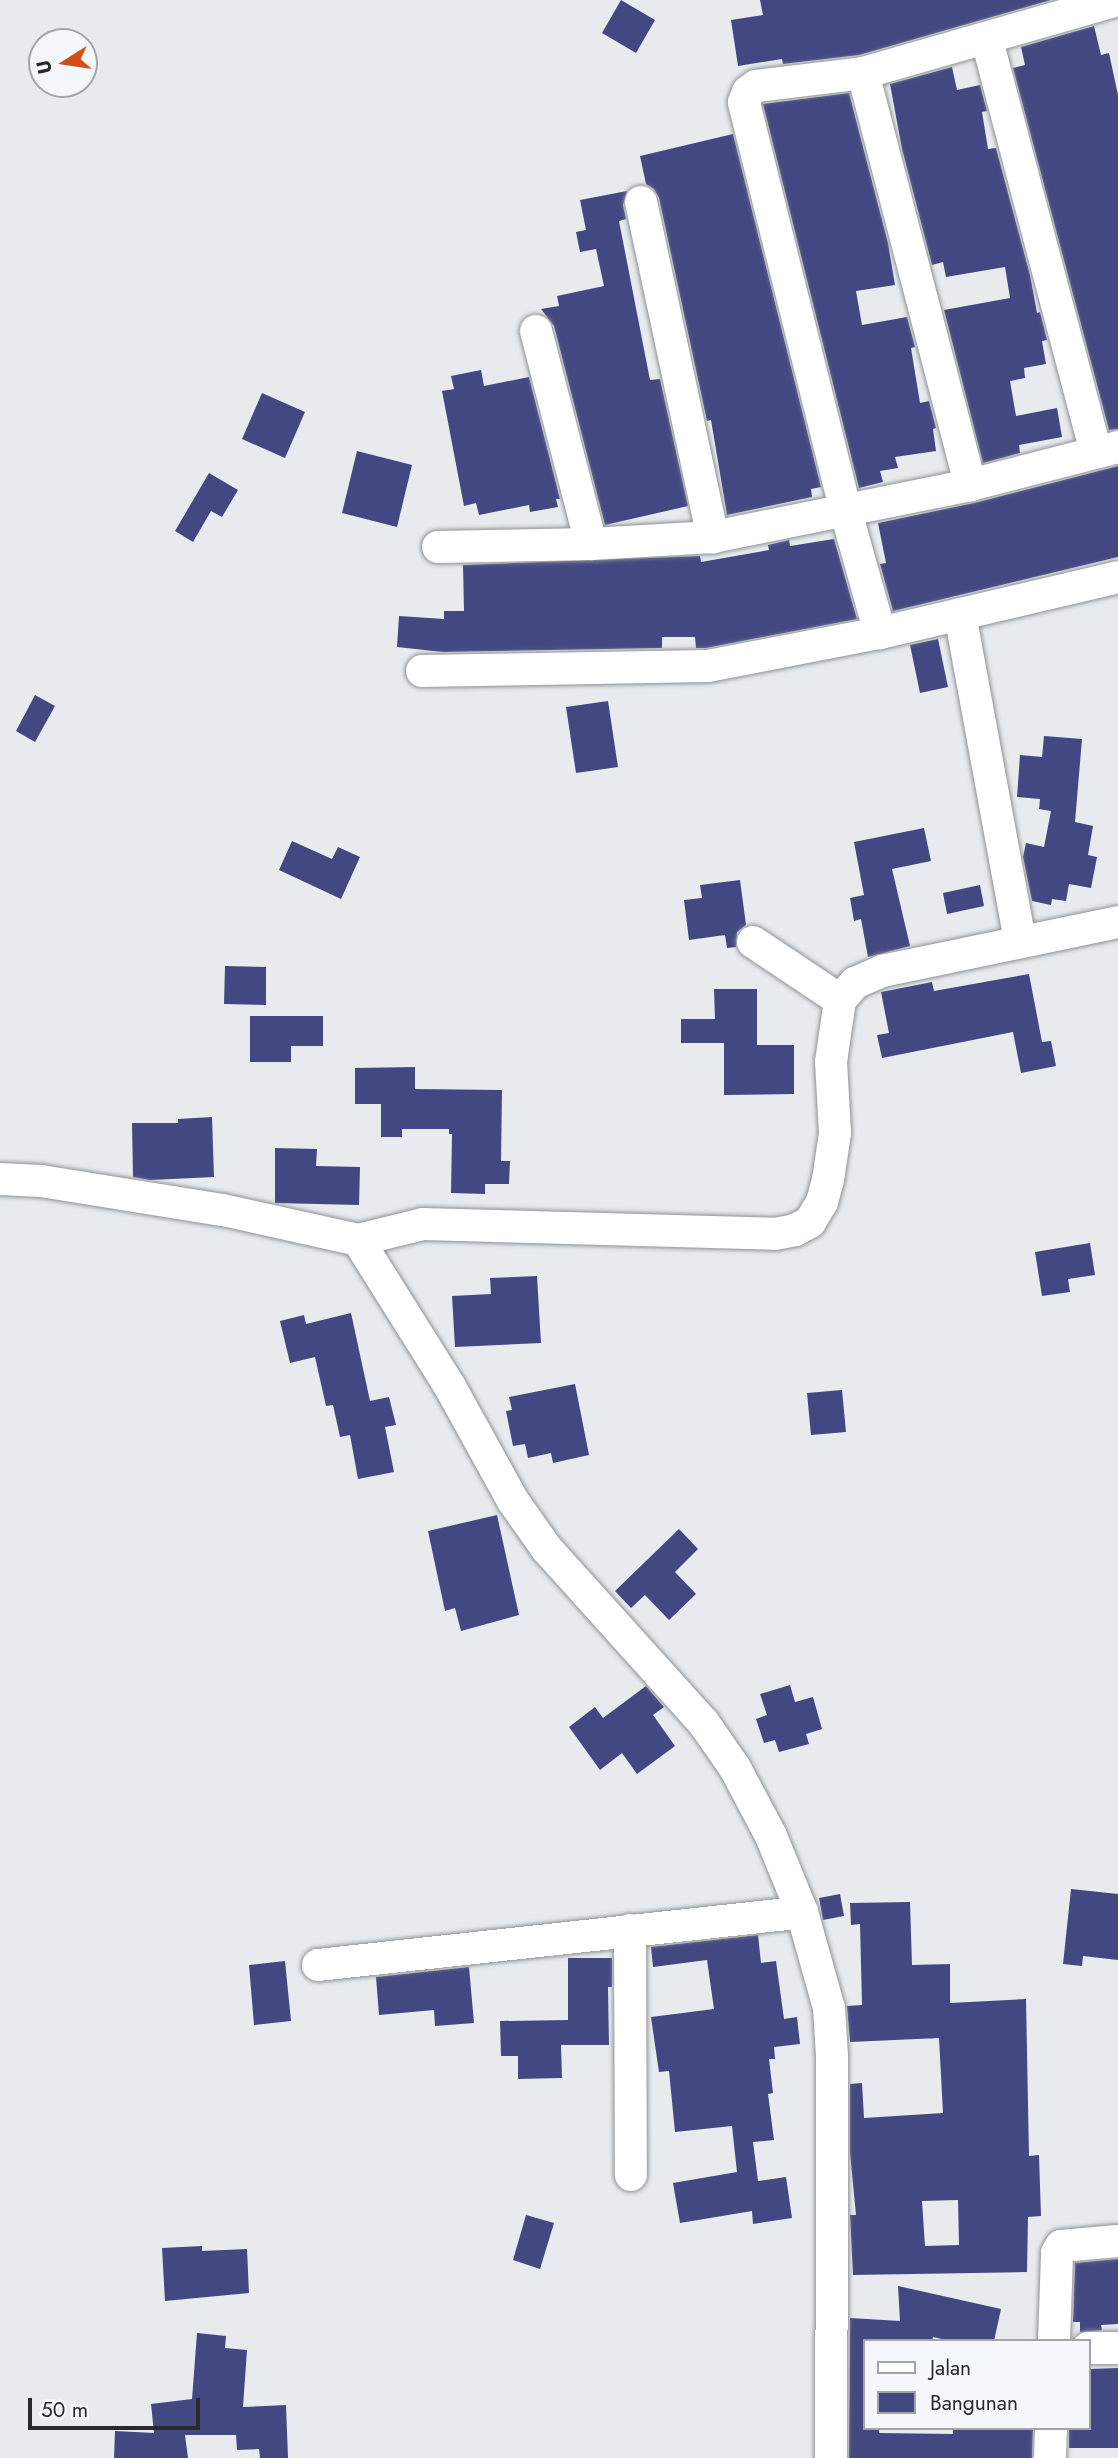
<!DOCTYPE html>
<html>
<head>
<meta charset="utf-8">
<style>
	body { margin:0 }
	#map { position:relative; width:1118px; height:2458px; overflow:hidden; background:#e7ebee; font-family:Jost,sans-serif }
	div>[style] { position:absolute }
	.building>* { inset:0; background:#434882 }
	.roads { filter:drop-shadow(0 0 2px #8e9295) drop-shadow(0 0 2px #8e9295) }
	.minor>* { height:32px; margin:-16px; padding:0 16px; transform-origin:16px; border-radius:16px; background:#fff }
	span { translate:-50% -50%; white-space:nowrap; text-align:center; line-height:1.15; -webkit-text-stroke:7px #f4f8fc; paint-order:stroke }
	.legend { position:absolute; left:863px; top:2339px; width:228px; height:91px; box-sizing:border-box; background:#f4f8fc; border:2px solid #a2a5a8; margin:0; padding:9px 12px; list-style:none; font-size:21px; color:#28292b }
	.legend li { display:flex; align-items:center; gap:14px; height:35px }
	.legend b { width:35px; border:2px solid #a2a5a8 }
	.north { position:absolute; left:28px; top:28px; width:70px; height:70px; box-sizing:border-box; background:#f4f8fc; border:2px solid #a2a5a8; border-radius:50%; rotate:258deg; font-size:19px; font-weight:700; line-height:28px; text-align:center; color:#28292b }
	.north::after { content:''; display:block; margin:auto; width:24px; height:32px; background:#d44e15; clip-path:polygon(50% 0,100% 100%,50% 72%,0 100%) }
	.scale { position:absolute; left:28px; top:2398px; width:172px; height:32px; box-sizing:border-box; border:4px solid #28292b; border-top:0; padding-left:9px; font-size:21px; line-height:24px; white-space:nowrap; color:#28292b; -webkit-text-stroke:5px #f4f8fc; paint-order:stroke }
</style>
</head>
<body>
<div id="map">
	<div class="building">
		<i style="clip-path:polygon(621px 0,655px 20px,636px 53px,602px 33px)"></i>
		<i style="clip-path:polygon(760px 0,1051px 0,859px 55px,783px 64px,782px 59px,738px 66px,731px 20px,763px 15px)"></i>
		<i style="clip-path:polygon(1094px 26px,1101px 55px,1109px 53px,1118px 95px,1118px 429px,1109px 430px,1013px 68px,1025px 65px,1021px 47px)"></i>
		<i style="clip-path:polygon(952px 67px,957px 90px,980px 85px,987px 111px,982px 112px,988px 149px,996px 148px,1030px 275px,1037px 313px,1040px 312px,1047px 340px,1042px 341px,1046px 364px,1024px 368px,1025px 378px,1010px 381px,1016px 416px,1057px 408px,1062px 437px,1019px 445px,1020px 453px,983px 463px,944px 310px,1010px 298px,1005px 267px,946px 277px,943px 262px,932px 265px,902px 149px,890px 84px)"></i>
		<i style="clip-path:polygon(849px 93px,888px 243px,895px 285px,856px 291px,862px 325px,907px 317px,915px 347px,911px 348px,920px 403px,929px 401px,936px 428px,933px 429px,936px 451px,895px 457px,898px 468px,880px 471px,883px 482px,859px 488px,763px 104px)"></i>
		<i style="clip-path:polygon(733px 134px,821px 487px,811px 489px,812px 497px,727px 515px,711px 420px,707px 421px,659px 198px,654px 189px,646px 184px,640px 156px)"></i>
		<i style="clip-path:polygon(627px 191px,623px 205px,626px 219px,619px 221px,650px 380px,660px 379px,688px 506px,605px 525px,554px 326px,541px 309px,559px 306px,557px 296px,604px 286px,596px 249px,580px 252px,576px 232px,586px 230px,580px 200px)"></i>
		<i style="clip-path:polygon(481px 370px,484px 386px,529px 377px,560px 499px,556px 499px,558px 507px,530px 512px,529px 505px,479px 515px,476px 503px,464px 506px,442px 391px,454px 389px,451px 376px)"></i>
		<i style="clip-path:polygon(262px 393px,305px 412px,285px 458px,242px 439px)"></i>
		<i style="clip-path:polygon(357px 451px,412px 465px,397px 527px,342px 513px)"></i>
		<i style="clip-path:polygon(1118px 466px,1118px 557px,893px 611px,880px 564px,886px 563px,878px 523px,974px 503px)"></i>
		<i style="clip-path:polygon(209px 473px,238px 490px,222px 517px,211px 511px,193px 542px,175px 531px)"></i>
		<i style="clip-path:polygon(834px 539px,857px 619px,706px 648px,696px 648px,695px 637px,662px 637px,662px 648px,443px 652px,397px 647px,399px 616px,444px 619px,444px 611px,464px 611px,463px 565px,700px 556px,701px 562px,769px 550px,768px 545px,789px 540px,790px 546px)"></i>
		<i style="clip-path:polygon(938px 639px,948px 687px,920px 693px,910px 645px)"></i>
		<i style="clip-path:polygon(35px 695px,55px 706px,35px 742px,16px 731px)"></i>
		<i style="clip-path:polygon(608px 701px,618px 767px,576px 773px,566px 707px)"></i>
		<i style="clip-path:polygon(1044px 736px,1082px 739px,1075px 822px,1093px 826px,1088px 855px,1097px 857px,1091px 888px,1069px 884px,1066px 901px,1052px 899px,1051px 905px,1032px 901px,1023px 857px,1026px 843px,1044px 847px,1051px 811px,1039px 809px,1040px 799px,1017px 797px,1020px 755px,1042px 757px)"></i>
		<i style="clip-path:polygon(924px 828px,931px 861px,892px 869px,910px 946px,868px 957px,861px 919px,854px 921px,850px 898px,864px 895px,854px 842px)"></i>
		<i style="clip-path:polygon(292px 841px,332px 859px,338px 847px,360px 857px,341px 899px,279px 870px)"></i>
		<i style="clip-path:polygon(740px 880px,746px 925px,737px 932px,736px 947px,727px 948px,725px 935px,689px 940px,684px 900px,702px 898px,700px 885px)"></i>
		<i style="clip-path:polygon(980px 885px,984px 906px,947px 914px,943px 893px)"></i>
		<i style="clip-path:polygon(225px 966px,266px 967px,266px 1005px,224px 1004px)"></i>
		<i style="clip-path:polygon(1029px 974px,1042px 1042px,1051px 1041px,1056px 1066px,1021px 1073px,1013px 1032px,882px 1058px,877px 1035px,889px 1033px,881px 992px,932px 982px,934px 991px)"></i>
		<i style="clip-path:polygon(714px 989px,757px 989px,757px 1045px,794px 1045px,794px 1094px,724px 1095px,724px 1043px,681px 1043px,681px 1019px,715px 1019px)"></i>
		<i style="clip-path:polygon(250px 1016px,323px 1016px,323px 1046px,291px 1046px,291px 1062px,250px 1062px)"></i>
		<i style="clip-path:polygon(415px 1067px,415px 1089px,502px 1090px,501px 1161px,510px 1161px,509px 1184px,485px 1184px,485px 1194px,451px 1193px,452px 1134px,449px 1134px,449px 1129px,402px 1129px,402px 1137px,381px 1137px,381px 1104px,355px 1104px,355px 1068px)"></i>
		<i style="clip-path:polygon(212px 1117px,214px 1177px,150px 1180px,133px 1177px,132px 1123px,178px 1123px,178px 1119px)"></i>
		<i style="clip-path:polygon(275px 1148px,317px 1149px,316px 1166px,360px 1167px,359px 1205px,275px 1203px)"></i>
		<i style="clip-path:polygon(1090px 1243px,1095px 1275px,1068px 1279px,1070px 1292px,1042px 1296px,1035px 1252px)"></i>
		<i style="clip-path:polygon(537px 1276px,541px 1343px,455px 1347px,452px 1296px,491px 1294px,490px 1278px)"></i>
		<i style="clip-path:polygon(351px 1313px,370px 1401px,389px 1397px,396px 1425px,385px 1427px,394px 1472px,358px 1479px,350px 1435px,340px 1437px,333px 1405px,326px 1406px,315px 1357px,290px 1363px,280px 1321px,304px 1315px,306px 1324px)"></i>
		<i style="clip-path:polygon(575px 1384px,589px 1455px,553px 1463px,551px 1453px,528px 1458px,525px 1444px,513px 1446px,506px 1411px,512px 1410px,509px 1397px)"></i>
		<i style="clip-path:polygon(842px 1390px,846px 1432px,811px 1435px,807px 1393px)"></i>
		<i style="clip-path:polygon(497px 1515px,519px 1615px,461px 1631px,455px 1608px,445px 1611px,428px 1531px)"></i>
		<i style="clip-path:polygon(679px 1529px,698px 1549px,675px 1572px,696px 1594px,669px 1620px,645px 1595px,631px 1608px,615px 1591px)"></i>
		<i style="clip-path:polygon(790px 1685px,795px 1702px,813px 1697px,822px 1729px,806px 1734px,809px 1744px,779px 1752px,775px 1740px,764px 1743px,756px 1719px,767px 1715px,760px 1694px)"></i>
		<i style="clip-path:polygon(646px 1686px,664px 1707px,653px 1715px,675px 1746px,637px 1774px,622px 1753px,600px 1770px,569px 1727px,595px 1707px,603px 1718px)"></i>
		<i style="clip-path:polygon(1071px 1889px,1118px 1894px,1118px 1960px,1083px 1956px,1082px 1966px,1063px 1964px)"></i>
		<i style="clip-path:polygon(840px 1894px,844px 1916px,823px 1920px,819px 1898px)"></i>
		<i style="clip-path:polygon(evenodd,910px 1902px,912px 1965px,950px 1964px,950px 2003px,1026px 1999px,1029px 2156px,1039px 2155px,1041px 2216px,1028px 2217px,1027px 2272px,853px 2275px,850px 2215px,856px 2215px,850px 2153px,850px 2084px,862px 2083px,864px 2118px,943px 2113px,939px 2038px,850px 2042px,847px 2006px,862px 2005px,860px 1924px,851px 1925px,850px 1903px,910px 1902px,958px 2200px,959px 2245px,925px 2246px,922px 2201px,958px 2200px)"></i>
		<i style="clip-path:polygon(758px 1935px,761px 1963px,776px 1961px,784px 2019px,797px 2017px,800px 2044px,774px 2047px,775px 2059px,769px 2059px,773px 2093px,768px 2094px,774px 2140px,753px 2142px,758px 2181px,786px 2177px,792px 2218px,753px 2224px,752px 2211px,680px 2223px,673px 2183px,737px 2172px,732px 2126px,675px 2132px,669px 2071px,659px 2072px,655px 2045px,651px 2017px,714px 2009px,707px 1960px,653px 1967px,651px 1947px)"></i>
		<i style="clip-path:polygon(568px 1958px,612px 1958px,612px 1987px,608px 1987px,609px 2045px,561px 2045px,562px 2078px,518px 2079px,518px 2056px,501px 2056px,500px 2021px,568px 2020px)"></i>
		<i style="clip-path:polygon(285px 1961px,291px 2021px,254px 2025px,249px 1965px)"></i>
		<i style="clip-path:polygon(469px 1967px,474px 2023px,435px 2026px,434px 2010px,379px 2015px,376px 1977px)"></i>
		<i style="clip-path:polygon(526px 2215px,554px 2223px,540px 2269px,513px 2260px)"></i>
		<i style="clip-path:polygon(202px 2246px,202px 2251px,247px 2249px,249px 2293px,165px 2301px,162px 2248px)"></i>
		<i style="clip-path:polygon(1118px 2259px,1118px 2324px,1101px 2325px,1102px 2330px,1080px 2332px,1080px 2322px,1073px 2322px,1075px 2263px)"></i>
		<i style="clip-path:polygon(898px 2286px,1001px 2309px,994px 2341px,951px 2341px,933px 2337px,932px 2341px,864px 2341px,864px 2428px,879px 2428px,879px 2433px,953px 2434px,953px 2429px,1033px 2428px,1032px 2458px,849px 2458px,850px 2318px,900px 2321px)"></i>
		<i style="clip-path:polygon(197px 2333px,226px 2336px,225px 2348px,247px 2350px,243px 2407px,286px 2405px,288px 2458px,260px 2458px,259px 2449px,237px 2450px,236px 2435px,185px 2435px,188px 2458px,114px 2458px,115px 2431px,154px 2433px,151px 2404px,192px 2399px)"></i>
		<i style="clip-path:polygon(1118px 2368px,1118px 2448px,1069px 2448px,1069px 2428px,1088px 2428px,1088px 2369px)"></i>
	</div>
	<div class="roads">
		<div class="minor">
			<i style="left:987px;top:40px;width:426px;rotate:75.2deg"></i>
			<i style="left:863px;top:73px;width:426px;rotate:75.4deg"></i>
			<i style="left:641px;top:202px;width:343px;rotate:77.9deg"></i>
			<i style="left:536px;top:331px;width:220px;rotate:75.5deg"></i>
			<i style="left:438px;top:547px;width:153px;rotate:-1.1deg"></i>
			<i style="left:591px;top:544px;width:122px;rotate:-3.3deg"></i>
			<i style="left:713px;top:537px;width:262px;rotate:-11.4deg"></i>
			<i style="left:970px;top:485px;width:153px;rotate:-14.4deg"></i>
			<i style="left:960px;top:614px;width:331px;rotate:79.6deg"></i>
			<i style="left:880px;top:633px;width:126px;rotate:-105.7deg"></i>
			<i style="left:846px;top:512px;width:422px;rotate:-104deg"></i>
			<i style="left:744px;top:102px;width:11px;rotate:-68deg"></i>
			<i style="left:748px;top:92px;width:10px;rotate:-37deg"></i>
			<i style="left:756px;top:86px;width:108px;rotate:-6.9deg"></i>
			<i style="left:863px;top:73px;width:265px;rotate:-16deg"></i>
			<i style="left:422px;top:671px;width:286px;rotate:-1deg"></i>
			<i style="left:708px;top:666px;width:175px;rotate:-10.9deg"></i>
			<i style="left:880px;top:633px;width:244px;rotate:-13.2deg"></i>
			<i style="left:753px;top:942px;width:105px;rotate:33.7deg"></i>
			<i style="left:840px;top:1000px;width:23px;rotate:-49deg"></i>
			<i style="left:855px;top:983px;width:30px;rotate:-24deg"></i>
			<i style="left:882px;top:971px;width:241px;rotate:-11.7deg"></i>
			<i style="left:0;top:1179px;width:41px;rotate:2.8deg"></i>
			<i style="left:41px;top:1181px;width:184px;rotate:9.1deg"></i>
			<i style="left:223px;top:1210px;width:138px;rotate:12.5deg"></i>
			<i style="left:358px;top:1240px;width:67px;rotate:-13.8deg"></i>
			<i style="left:423px;top:1224px;width:352px;rotate:1.6deg"></i>
			<i style="left:775px;top:1234px;width:20px;rotate:-11deg"></i>
			<i style="left:795px;top:1230px;width:17px;rotate:-28deg"></i>
			<i style="left:810px;top:1222px;width:23px;rotate:-59deg"></i>
			<i style="left:822px;top:1202px;width:23px;rotate:-75deg"></i>
			<i style="left:828px;top:1180px;width:48px;rotate:-81.5deg"></i>
			<i style="left:835px;top:1133px;width:71px;rotate:-93.2deg"></i>
			<i style="left:831px;top:1062px;width:63px;rotate:-81.7deg"></i>
			<i style="left:358px;top:1240px;width:171px;rotate:57.9deg"></i>
			<i style="left:449px;top:1385px;width:132px;rotate:61.1deg"></i>
			<i style="left:513px;top:1501px;width:59px;rotate:54.7deg"></i>
			<i style="left:547px;top:1549px;width:233px;rotate:48deg"></i>
			<i style="left:703px;top:1722px;width:56px;rotate:55.2deg"></i>
			<i style="left:735px;top:1768px;width:77px;rotate:62.1deg"></i>
			<i style="left:771px;top:1836px;width:82px;rotate:67.8deg"></i>
			<i style="left:802px;top:1912px;width:100px;rotate:74.3deg"></i>
			<i style="left:829px;top:2008px;width:48px;rotate:86.4deg"></i>
			<i style="left:832px;top:2056px;width:402px;rotate:90.1deg"></i>
			<i style="left:630px;top:1930px;width:245px;rotate:89.8deg"></i>
			<i style="left:318px;top:1965px;width:487px;rotate:-6.2deg"></i>
			<i style="left:1054px;top:2341px;width:88px;rotate:-88deg"></i>
			<i style="left:1057px;top:2253px;width:8px;rotate:-60deg"></i>
			<i style="left:1061px;top:2246px;width:57px;rotate:-5deg"></i>
			<i style="left:1088px;top:2348px;width:30px"></i>
			<i style="left:1050px;top:2458px;width:30px;rotate:-88deg"></i>
		</div>
	</div>
	<ul class="legend">
	<li><b style="height:9px;background:#fff"></b>Jalan</li>
	<li><b style="height:19px;background:#434882"></b>Bangunan</li>
	</ul>
	<div class="north">U</div>
	<div class="scale">50 m</div>
</div>
</body>
</html>
